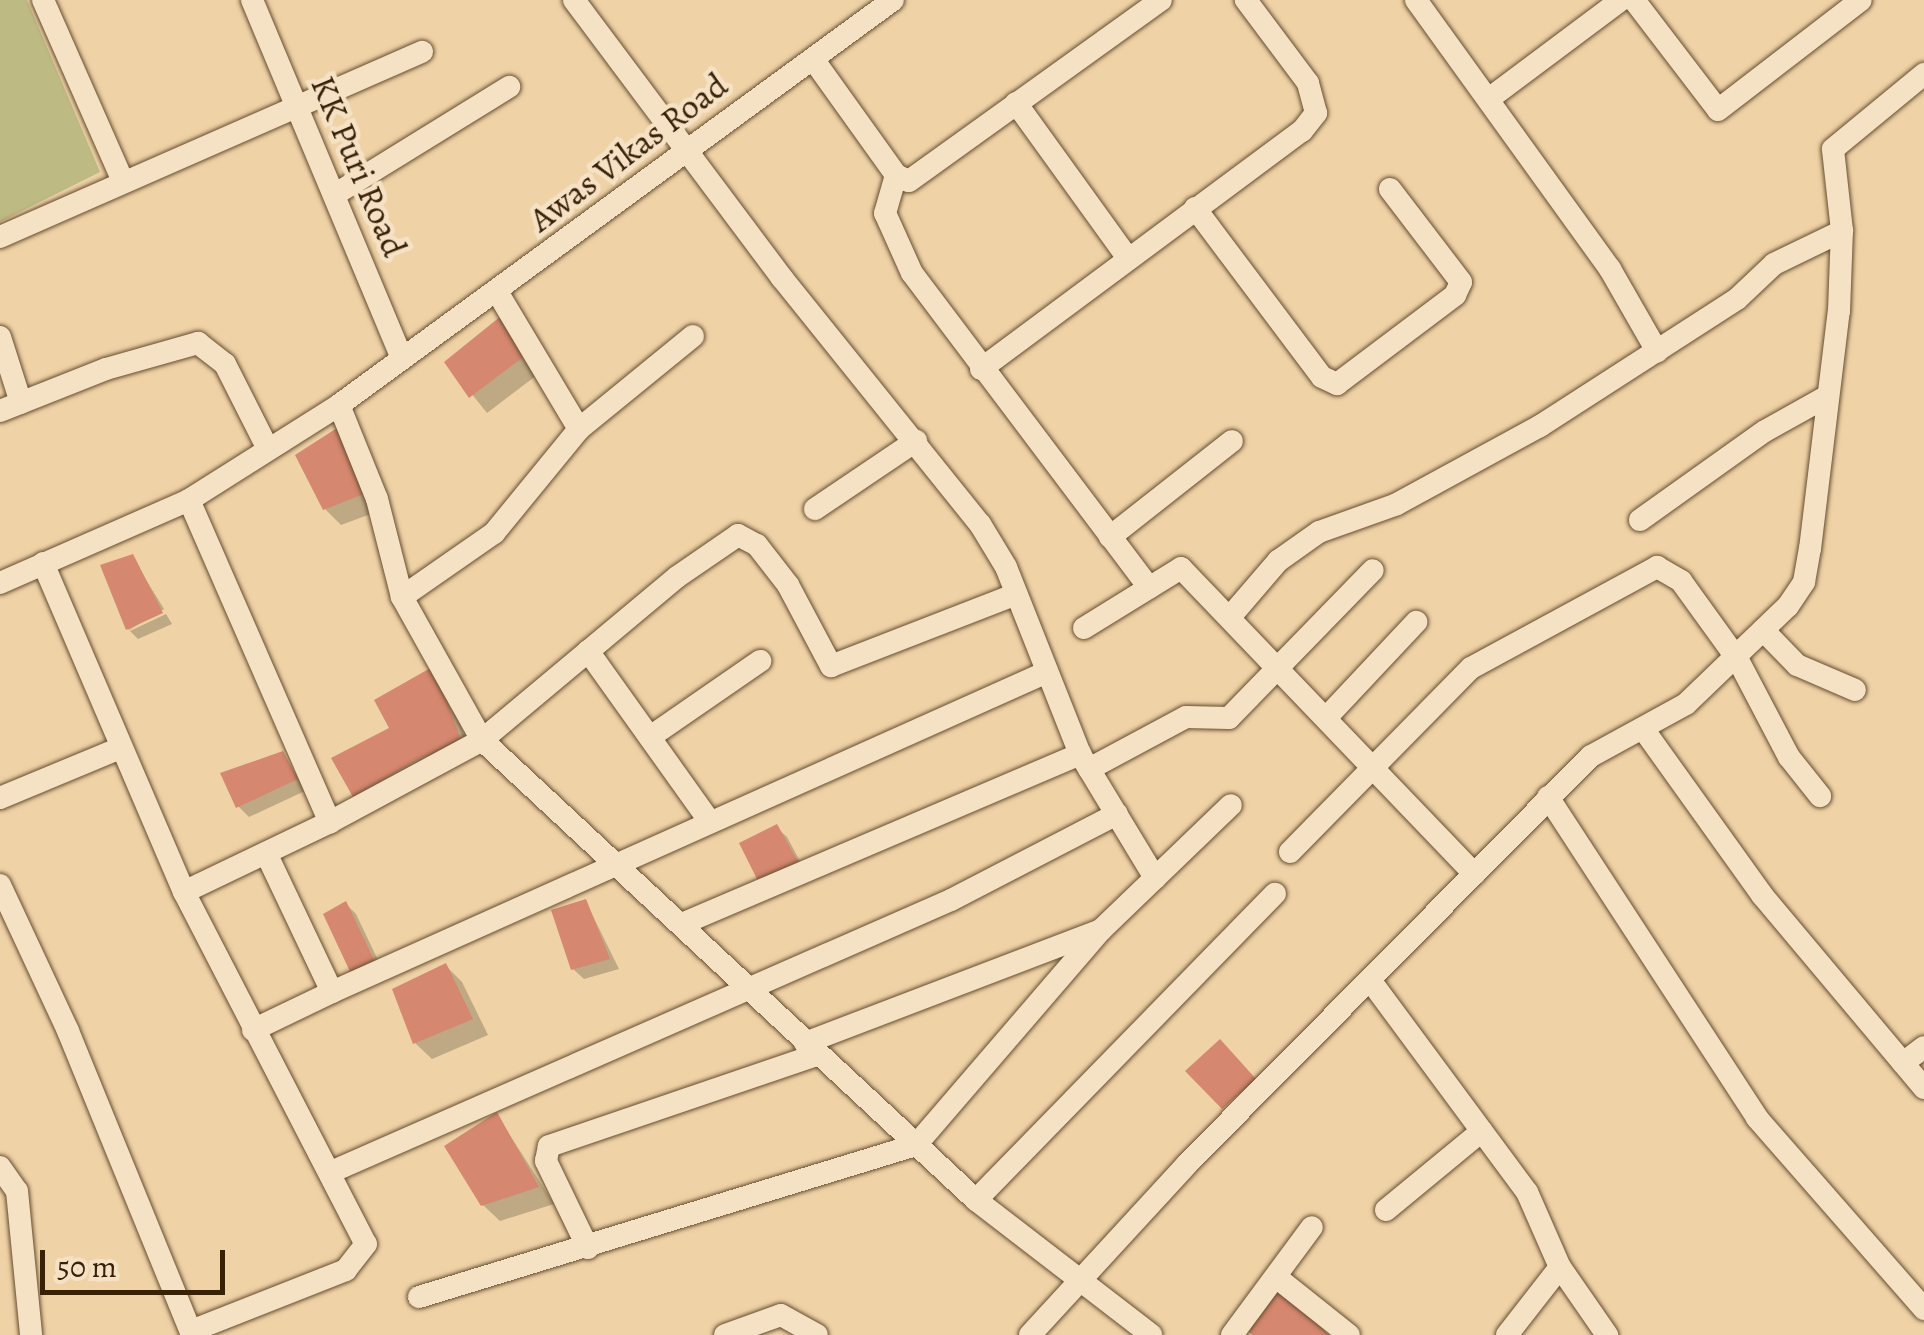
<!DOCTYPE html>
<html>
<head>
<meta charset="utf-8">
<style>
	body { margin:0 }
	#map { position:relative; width:1924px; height:1335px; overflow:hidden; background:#efd2a6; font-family:Alegreya,serif }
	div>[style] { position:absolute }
	.green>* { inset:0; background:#beba83 }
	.shadow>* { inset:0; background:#0003 }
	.building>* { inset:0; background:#d5876f }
	.roads { filter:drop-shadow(0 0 2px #654d2f) drop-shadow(0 0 2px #654d2f) }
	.street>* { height:22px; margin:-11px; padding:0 11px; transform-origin:11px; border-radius:11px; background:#f5e2c5 }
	span { translate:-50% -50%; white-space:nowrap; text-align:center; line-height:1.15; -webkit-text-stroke:9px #f5e2c5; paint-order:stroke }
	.street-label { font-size:35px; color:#372107 }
	.scale { position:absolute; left:40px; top:1250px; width:185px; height:45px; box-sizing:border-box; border:5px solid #372107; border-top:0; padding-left:12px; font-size:30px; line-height:35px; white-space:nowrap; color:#372107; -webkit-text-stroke:8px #f5e2c5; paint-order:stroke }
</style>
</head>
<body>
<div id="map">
	<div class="green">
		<i style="clip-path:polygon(0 0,27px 0,100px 172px,0 222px)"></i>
	</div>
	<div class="shadow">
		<i style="clip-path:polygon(517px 335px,541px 372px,487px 413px,447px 363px)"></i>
		<i style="clip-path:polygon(353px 448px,384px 509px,341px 525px,325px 509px)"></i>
		<i style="clip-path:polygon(132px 557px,164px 609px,129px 630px,128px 629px)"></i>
		<i style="clip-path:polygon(166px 614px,172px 624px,138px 639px,130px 631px)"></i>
		<i style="clip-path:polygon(444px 680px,471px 754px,355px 796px,393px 729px)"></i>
		<i style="clip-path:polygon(282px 754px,307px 790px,249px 817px,238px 806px)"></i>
		<i style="clip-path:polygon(776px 827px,787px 837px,809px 878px,742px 844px)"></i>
		<i style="clip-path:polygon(586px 902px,619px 969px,584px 979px,573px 969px)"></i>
		<i style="clip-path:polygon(346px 904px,356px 914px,386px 977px,326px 915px)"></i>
		<i style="clip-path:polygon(446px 966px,462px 982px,488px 1035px,432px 1059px,415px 1043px)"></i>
		<i style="clip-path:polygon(497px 1115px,554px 1204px,500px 1221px,483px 1205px)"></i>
	</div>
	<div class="building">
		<i style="clip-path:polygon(501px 316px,526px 355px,469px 398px,444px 362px)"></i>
		<i style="clip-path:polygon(337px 428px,369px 492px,323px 510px,295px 455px)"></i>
		<i style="clip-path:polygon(133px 554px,163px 613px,126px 630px,100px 565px)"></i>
		<i style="clip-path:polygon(434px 666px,462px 743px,418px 759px,353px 797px,331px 758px,389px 728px,374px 700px)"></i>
		<i style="clip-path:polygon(283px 751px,298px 779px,236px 808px,220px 773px)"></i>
		<i style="clip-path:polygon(777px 824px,801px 867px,760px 885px,739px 843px)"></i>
		<i style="clip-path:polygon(586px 899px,610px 959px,571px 970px,551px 910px)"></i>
		<i style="clip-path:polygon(346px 901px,377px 966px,353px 978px,323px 914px)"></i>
		<i style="clip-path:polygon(446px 963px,473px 1019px,413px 1044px,392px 989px)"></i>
		<i style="clip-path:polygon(1220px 1039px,1256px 1079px,1222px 1109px,1185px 1071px)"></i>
		<i style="clip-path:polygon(497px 1112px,539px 1187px,481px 1206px,444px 1146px)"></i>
		<i style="clip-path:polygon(1282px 1289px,1329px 1335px,1252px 1335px,1244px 1327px)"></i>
	</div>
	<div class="roads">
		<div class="street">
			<i style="left:43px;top:0;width:196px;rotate:66.2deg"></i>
			<i style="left:252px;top:0;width:388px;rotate:67.3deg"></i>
			<i style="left:574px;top:0;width:347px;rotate:53.2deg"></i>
			<i style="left:782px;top:278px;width:316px;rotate:51.2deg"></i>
			<i style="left:980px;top:524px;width:50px;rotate:58.8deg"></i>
			<i style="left:1006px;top:567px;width:201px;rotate:68.4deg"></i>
			<i style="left:1080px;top:754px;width:145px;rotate:58.8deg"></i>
			<i style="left:1416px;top:0;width:332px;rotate:54.2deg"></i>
			<i style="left:1610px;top:269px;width:95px;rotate:60.2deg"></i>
			<i style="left:1634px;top:0;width:138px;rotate:52.6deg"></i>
			<i style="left:1718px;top:110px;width:180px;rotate:-37.6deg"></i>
			<i style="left:813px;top:59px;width:143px;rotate:54.4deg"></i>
			<i style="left:896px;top:175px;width:14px;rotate:25deg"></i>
			<i style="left:909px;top:181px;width:310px;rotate:-35.7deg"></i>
			<i style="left:1490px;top:98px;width:164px;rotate:-36.8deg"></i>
			<i style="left:1016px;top:103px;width:190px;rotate:54.2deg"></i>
			<i style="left:896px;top:175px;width:40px;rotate:106deg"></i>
			<i style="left:885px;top:213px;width:66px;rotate:65.8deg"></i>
			<i style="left:912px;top:273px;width:394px;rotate:53deg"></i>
			<i style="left:334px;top:195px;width:206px;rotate:-31.7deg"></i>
			<i style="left:1195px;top:208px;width:211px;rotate:53.1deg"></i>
			<i style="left:1322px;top:377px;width:17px;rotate:25deg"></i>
			<i style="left:1337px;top:384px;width:148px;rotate:-37deg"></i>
			<i style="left:1455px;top:295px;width:14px;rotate:-65deg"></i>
			<i style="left:1461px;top:282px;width:117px;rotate:-127.4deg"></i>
			<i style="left:0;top:237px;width:461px;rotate:-23.7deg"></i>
			<i style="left:0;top:337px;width:69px;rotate:72.3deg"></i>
			<i style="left:981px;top:369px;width:400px;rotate:-36.6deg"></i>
			<i style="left:1302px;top:131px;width:23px;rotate:-52deg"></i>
			<i style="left:1316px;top:113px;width:31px;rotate:-105deg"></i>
			<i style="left:1308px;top:83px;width:104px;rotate:-126.8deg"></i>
			<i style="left:339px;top:405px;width:101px;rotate:68deg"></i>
			<i style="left:377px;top:499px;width:101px;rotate:75.7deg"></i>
			<i style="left:402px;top:597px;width:164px;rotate:60.8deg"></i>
			<i style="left:482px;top:740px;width:675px;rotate:42.96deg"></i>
			<i style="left:976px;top:1200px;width:221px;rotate:37.6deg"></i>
			<i style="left:0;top:411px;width:114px;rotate:-21.6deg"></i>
			<i style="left:106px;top:369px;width:96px;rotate:-15.8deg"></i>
			<i style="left:198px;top:343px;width:34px;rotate:38deg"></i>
			<i style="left:225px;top:364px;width:95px;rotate:63.2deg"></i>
			<i style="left:579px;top:429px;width:147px;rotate:-39.2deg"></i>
			<i style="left:189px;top:500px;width:352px;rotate:66.4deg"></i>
			<i style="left:330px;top:822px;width:173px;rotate:-28.3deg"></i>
			<i style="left:482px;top:740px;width:254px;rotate:-39.9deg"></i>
			<i style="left:677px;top:577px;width:74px;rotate:-34.5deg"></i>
			<i style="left:738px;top:535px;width:21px;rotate:28deg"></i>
			<i style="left:757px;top:545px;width:51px;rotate:52.2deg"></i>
			<i style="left:788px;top:585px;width:92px;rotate:62deg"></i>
			<i style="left:831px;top:666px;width:199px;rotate:-21.2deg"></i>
			<i style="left:815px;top:509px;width:122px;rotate:-34deg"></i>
			<i style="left:1640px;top:520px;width:153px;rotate:-35.5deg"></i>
			<i style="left:1765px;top:431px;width:72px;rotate:-29.1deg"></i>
			<i style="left:1110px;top:537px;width:155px;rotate:-38.2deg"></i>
			<i style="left:43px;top:563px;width:358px;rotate:66.8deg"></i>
			<i style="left:184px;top:892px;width:396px;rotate:62.7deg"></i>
			<i style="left:366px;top:1244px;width:33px;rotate:128deg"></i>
			<i style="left:346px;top:1270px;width:167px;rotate:158.5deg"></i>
			<i style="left:0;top:583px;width:206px;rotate:-23.7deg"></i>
			<i style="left:189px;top:500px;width:178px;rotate:-32.3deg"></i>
			<i style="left:339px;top:405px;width:686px;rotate:-36.17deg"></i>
			<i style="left:402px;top:597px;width:112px;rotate:-34.8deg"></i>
			<i style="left:494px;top:533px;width:134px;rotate:-50.7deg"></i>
			<i style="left:579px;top:429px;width:158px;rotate:-120.8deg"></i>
			<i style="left:1230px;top:617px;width:74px;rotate:-49.4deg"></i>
			<i style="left:1278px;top:561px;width:50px;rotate:-35.3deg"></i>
			<i style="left:1319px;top:532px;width:83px;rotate:-19.7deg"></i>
			<i style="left:1397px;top:504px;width:163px;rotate:-28.6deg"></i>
			<i style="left:1540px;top:426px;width:234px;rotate:-32.8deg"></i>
			<i style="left:1737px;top:299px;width:51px;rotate:-43.4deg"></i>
			<i style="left:1774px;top:264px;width:76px;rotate:-25.9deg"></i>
			<i style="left:1084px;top:628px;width:114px;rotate:-31.7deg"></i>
			<i style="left:1181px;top:568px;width:424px;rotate:46.2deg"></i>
			<i style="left:1763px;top:630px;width:49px;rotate:45.8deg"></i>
			<i style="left:1797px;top:665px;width:63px;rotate:23.3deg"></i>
			<i style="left:588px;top:651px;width:210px;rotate:54.5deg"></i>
			<i style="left:1326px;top:718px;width:132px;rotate:-46.8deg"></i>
			<i style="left:1644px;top:730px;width:203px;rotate:54.4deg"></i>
			<i style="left:1762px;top:895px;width:252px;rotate:50deg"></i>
			<i style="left:650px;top:737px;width:134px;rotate:-34.6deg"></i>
			<i style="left:1089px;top:769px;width:110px;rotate:-28.2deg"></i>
			<i style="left:1186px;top:717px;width:43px;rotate:1.3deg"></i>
			<i style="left:1229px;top:718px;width:206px;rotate:-45.8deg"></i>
			<i style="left:1548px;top:797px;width:383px;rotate:56.9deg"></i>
			<i style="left:1757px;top:1118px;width:254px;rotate:48.8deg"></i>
			<i style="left:0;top:798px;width:130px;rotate:-22.6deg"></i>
			<i style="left:1290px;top:852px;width:258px;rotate:-45.5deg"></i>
			<i style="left:1471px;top:668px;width:212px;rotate:-28.5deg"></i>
			<i style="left:1657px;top:567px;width:28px;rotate:30deg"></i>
			<i style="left:1681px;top:581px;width:97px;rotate:54.2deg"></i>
			<i style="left:1738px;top:660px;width:110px;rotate:62.3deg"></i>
			<i style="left:1789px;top:757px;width:50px;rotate:51.5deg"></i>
			<i style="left:266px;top:853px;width:154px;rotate:64.6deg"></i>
			<i style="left:332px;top:992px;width:783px;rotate:-24.11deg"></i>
			<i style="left:0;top:885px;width:161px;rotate:65deg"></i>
			<i style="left:68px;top:1031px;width:328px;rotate:67.8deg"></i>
			<i style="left:184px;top:892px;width:162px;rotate:-25.6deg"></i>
			<i style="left:684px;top:923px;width:431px;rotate:-23.1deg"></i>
			<i style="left:1370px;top:980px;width:264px;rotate:53.5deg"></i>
			<i style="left:1527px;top:1192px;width:82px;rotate:66.3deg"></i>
			<i style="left:1560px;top:1267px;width:83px;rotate:55.3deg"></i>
			<i style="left:253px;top:1030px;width:88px;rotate:-25.7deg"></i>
			<i style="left:805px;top:1043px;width:317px;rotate:-20.9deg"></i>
			<i style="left:1101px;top:930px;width:180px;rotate:-43.9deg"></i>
			<i style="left:1903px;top:1063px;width:26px;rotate:-37deg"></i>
			<i style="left:0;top:1167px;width:29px;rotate:55deg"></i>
			<i style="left:17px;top:1191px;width:145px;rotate:84.4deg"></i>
			<i style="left:331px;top:1172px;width:677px;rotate:-23.69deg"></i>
			<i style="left:951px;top:900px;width:187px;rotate:-27.4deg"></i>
			<i style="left:976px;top:1200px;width:428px;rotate:-45.7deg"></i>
			<i style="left:1386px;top:1210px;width:124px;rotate:-39.5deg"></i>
			<i style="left:588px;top:1248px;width:97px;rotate:-115.8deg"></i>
			<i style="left:546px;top:1161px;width:15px;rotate:-79deg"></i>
			<i style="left:549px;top:1146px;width:283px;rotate:-18.8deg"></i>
			<i style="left:1276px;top:1277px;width:93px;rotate:38.5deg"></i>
			<i style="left:419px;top:1297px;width:520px;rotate:-17.01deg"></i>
			<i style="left:916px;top:1145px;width:284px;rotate:-49.3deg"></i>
			<i style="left:725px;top:1335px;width:59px;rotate:-19.7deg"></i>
			<i style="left:781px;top:1315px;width:41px;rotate:29.1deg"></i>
			<i style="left:1030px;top:1335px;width:232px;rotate:-47.4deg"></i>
			<i style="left:1187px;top:1164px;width:574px;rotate:-45.28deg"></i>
			<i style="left:1591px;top:756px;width:108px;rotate:-28.7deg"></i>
			<i style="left:1686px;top:704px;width:141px;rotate:-43.9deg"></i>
			<i style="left:1788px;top:606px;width:29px;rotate:-56deg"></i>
			<i style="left:1804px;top:582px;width:34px;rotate:-80deg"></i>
			<i style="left:1810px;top:549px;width:240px;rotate:-83.1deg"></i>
			<i style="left:1839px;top:311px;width:80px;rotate:-87.9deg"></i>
			<i style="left:1842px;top:231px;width:82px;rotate:-96.3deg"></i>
			<i style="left:1833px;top:149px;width:118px;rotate:-39.5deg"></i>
			<i style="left:1232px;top:1335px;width:134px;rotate:-53.5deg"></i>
			<i style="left:1507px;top:1335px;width:86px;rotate:-52.1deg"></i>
		</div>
	</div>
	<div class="street-label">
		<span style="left:628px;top:152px;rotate:-37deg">Awas Vikas Road</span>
		<span style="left:359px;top:166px;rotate:67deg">KK Puri Road</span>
	</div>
	<div class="scale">50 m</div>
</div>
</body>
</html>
